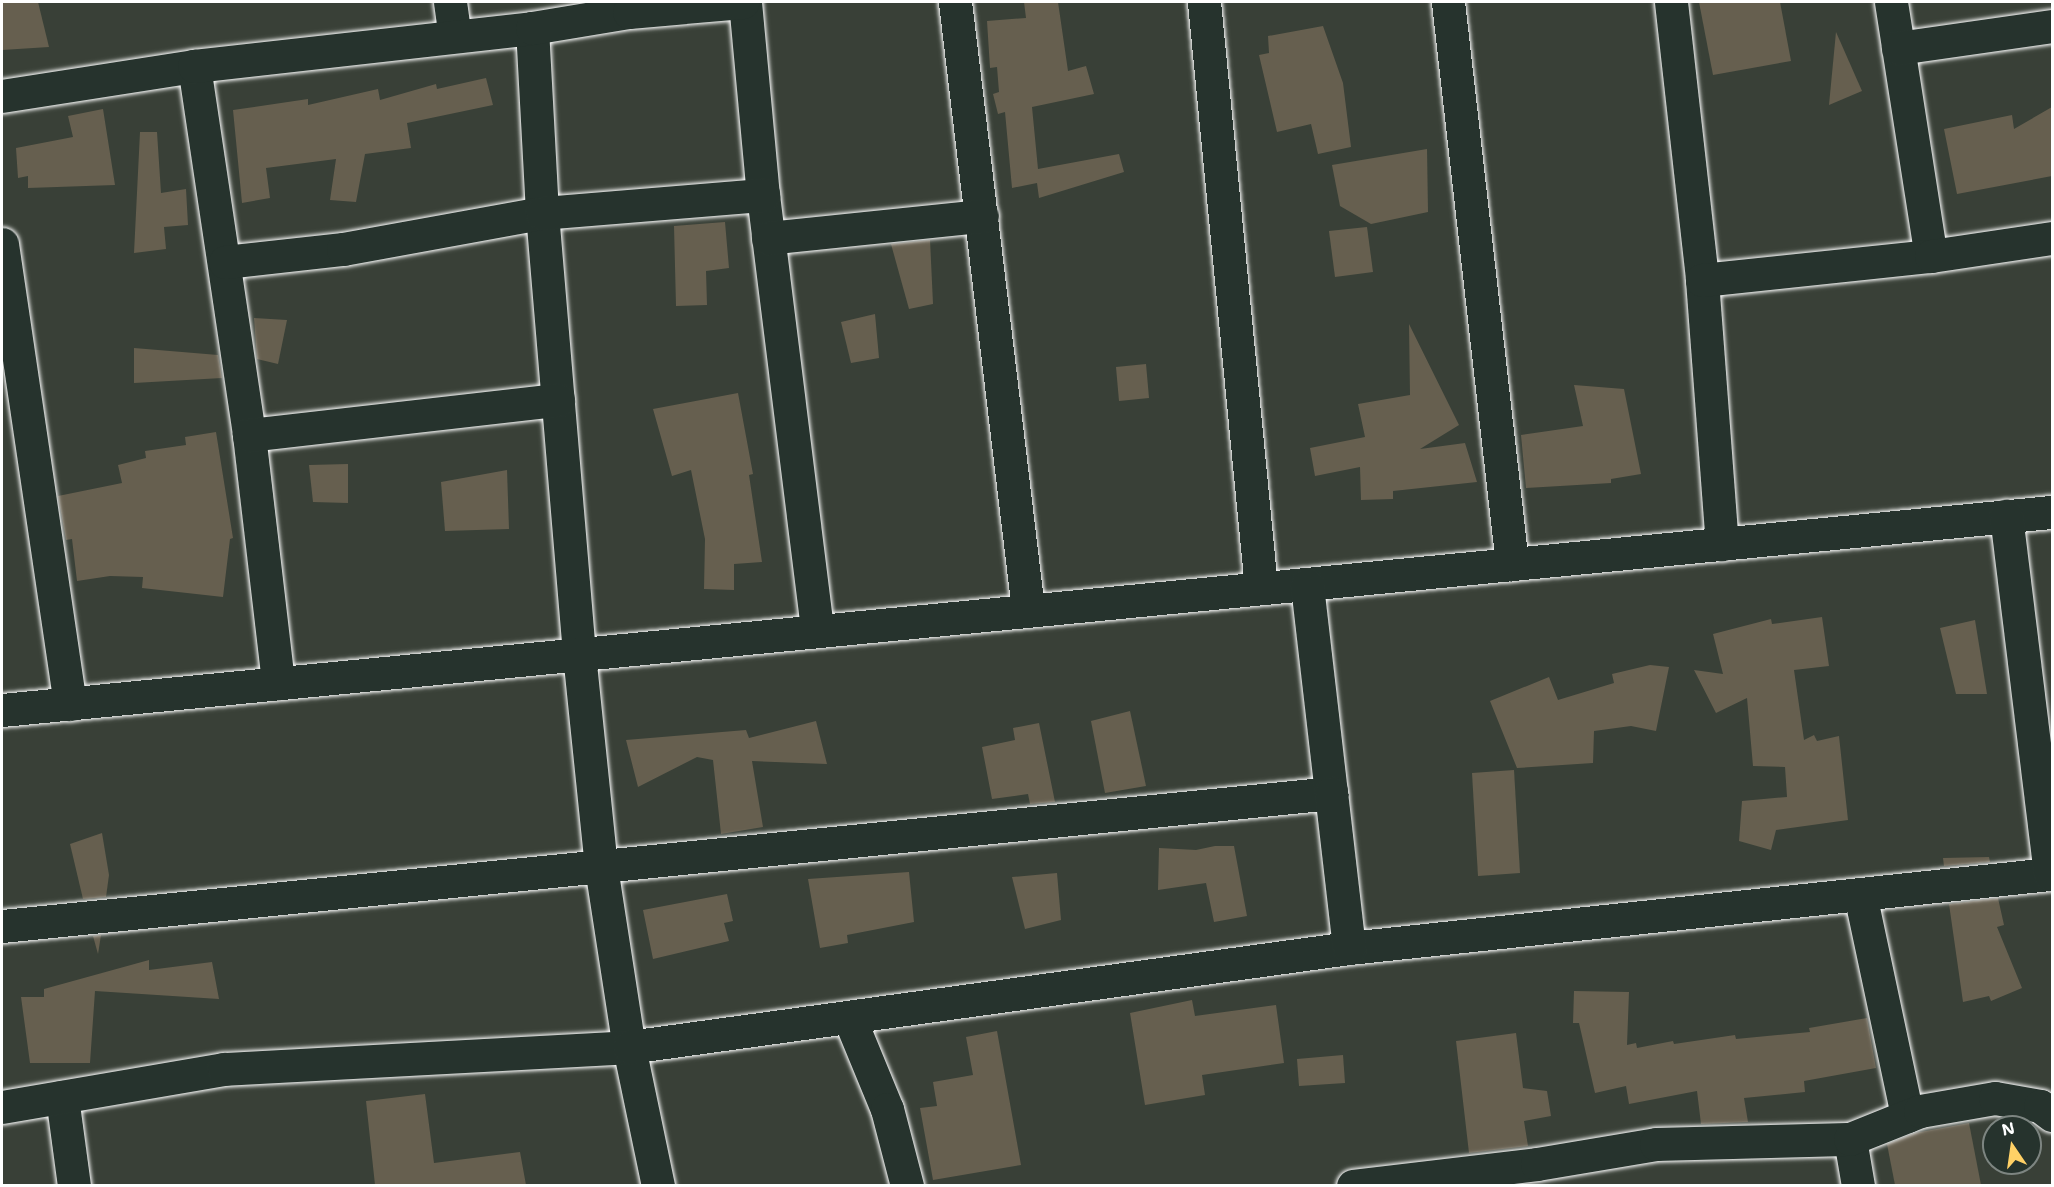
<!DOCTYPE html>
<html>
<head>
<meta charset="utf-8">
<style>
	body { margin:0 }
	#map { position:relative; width:2054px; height:1187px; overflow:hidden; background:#394037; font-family:"Shantell Sans",sans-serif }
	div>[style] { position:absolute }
	.building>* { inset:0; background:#665f4f }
	.roads { filter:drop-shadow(0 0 2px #fff) drop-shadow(0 0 2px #fff) }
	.minor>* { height:33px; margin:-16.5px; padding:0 16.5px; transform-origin:16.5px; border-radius:16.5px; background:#26332d }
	span { translate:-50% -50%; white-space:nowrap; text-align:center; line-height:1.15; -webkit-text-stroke:4.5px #26332d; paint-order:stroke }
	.frame { position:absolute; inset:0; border:3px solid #fff; pointer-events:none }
	.north { position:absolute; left:1982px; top:1115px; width:60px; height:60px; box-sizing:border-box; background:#26332d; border:2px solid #7d8581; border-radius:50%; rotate:347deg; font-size:16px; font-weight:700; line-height:24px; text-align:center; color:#fff }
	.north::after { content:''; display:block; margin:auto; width:21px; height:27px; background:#ffd166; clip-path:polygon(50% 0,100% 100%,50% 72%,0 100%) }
</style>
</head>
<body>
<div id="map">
	<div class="building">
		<i style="clip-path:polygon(2px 2px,38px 2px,49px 47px,2px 50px)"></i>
		<i style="clip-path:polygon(1024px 2px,1058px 2px,1068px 71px,1086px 66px,1094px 94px,1032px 107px,1038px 169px,1119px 154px,1124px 172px,1039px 198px,1037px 183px,1012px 188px,1005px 112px,998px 114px,993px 94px,999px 92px,997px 67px,990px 68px,987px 21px,1026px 18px)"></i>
		<i style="clip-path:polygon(1699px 2px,1780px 2px,1791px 61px,1713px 75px)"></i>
		<i style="clip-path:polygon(1323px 26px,1343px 83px,1351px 147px,1318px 154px,1311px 124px,1277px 132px,1259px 55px,1269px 53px,1268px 36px)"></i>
		<i style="clip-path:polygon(1836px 32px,1862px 91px,1829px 105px)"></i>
		<i style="clip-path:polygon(486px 78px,493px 105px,407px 123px,411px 148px,365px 154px,356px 202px,330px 200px,336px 159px,266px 168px,270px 198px,242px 203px,233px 110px,308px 99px,308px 105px,378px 89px,380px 100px,436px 84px,437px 89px)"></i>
		<i style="clip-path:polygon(2052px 107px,2052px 176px,1957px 194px,1944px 129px,2012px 115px,2014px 129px)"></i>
		<i style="clip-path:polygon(103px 109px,115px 185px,28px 188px,28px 176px,18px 178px,16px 148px,73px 137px,68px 116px)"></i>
		<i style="clip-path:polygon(140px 132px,157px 132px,161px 193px,186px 189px,188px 225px,164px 227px,166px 249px,134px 253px)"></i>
		<i style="clip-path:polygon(1427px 149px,1428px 212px,1371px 224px,1340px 206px,1332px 165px)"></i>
		<i style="clip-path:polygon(725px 222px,729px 268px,706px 271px,707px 305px,676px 306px,674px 226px)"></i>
		<i style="clip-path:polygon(1367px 227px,1373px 272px,1335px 277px,1329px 231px)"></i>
		<i style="clip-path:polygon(930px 240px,933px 304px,909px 309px,891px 244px)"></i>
		<i style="clip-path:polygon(875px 314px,879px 358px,851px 363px,841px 322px)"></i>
		<i style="clip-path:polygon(254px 318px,287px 320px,278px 364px,257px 359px)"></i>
		<i style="clip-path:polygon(1409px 324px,1459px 425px,1420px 449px,1465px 443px,1477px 482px,1393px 491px,1393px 499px,1361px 500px,1360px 467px,1315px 476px,1310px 448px,1365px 437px,1358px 404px,1410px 395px)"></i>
		<i style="clip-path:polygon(134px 348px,218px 355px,222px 378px,134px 383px)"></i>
		<i style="clip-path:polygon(1146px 364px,1149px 398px,1119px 401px,1116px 367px)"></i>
		<i style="clip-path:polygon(1574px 385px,1624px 389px,1641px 474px,1611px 479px,1611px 483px,1526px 488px,1521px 435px,1583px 426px)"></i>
		<i style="clip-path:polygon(738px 393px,753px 474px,749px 475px,762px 562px,734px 564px,734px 590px,704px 589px,705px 539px,691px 470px,672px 476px,653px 409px)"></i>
		<i style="clip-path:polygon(216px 432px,233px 538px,230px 539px,223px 597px,142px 588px,143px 577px,110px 576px,77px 581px,72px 539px,66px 540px,58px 496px,122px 483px,118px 465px,146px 458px,145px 451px,186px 445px,185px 437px)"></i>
		<i style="clip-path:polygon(348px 464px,348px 503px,313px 502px,309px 465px)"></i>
		<i style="clip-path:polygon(507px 470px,509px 529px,445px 531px,441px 482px)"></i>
		<i style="clip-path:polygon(1822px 617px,1829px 666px,1794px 670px,1804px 740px,1814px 735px,1817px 741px,1839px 736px,1848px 820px,1776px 830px,1771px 850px,1739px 841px,1742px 801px,1787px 797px,1785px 767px,1753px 766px,1747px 698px,1716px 713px,1694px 670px,1723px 674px,1713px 634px,1771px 619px,1772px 624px)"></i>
		<i style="clip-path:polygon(1975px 620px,1987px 694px,1956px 694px,1940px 628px)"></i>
		<i style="clip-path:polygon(1650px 665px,1669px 667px,1656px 731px,1631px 726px,1594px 731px,1593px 763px,1517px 768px,1490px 701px,1549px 677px,1558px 700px,1614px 683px,1612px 674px)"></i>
		<i style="clip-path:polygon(1130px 711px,1146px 786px,1105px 793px,1091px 721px)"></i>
		<i style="clip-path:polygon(816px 721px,827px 764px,752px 761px,763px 827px,721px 834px,713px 760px,697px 757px,638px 787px,626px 740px,746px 730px,749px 738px)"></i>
		<i style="clip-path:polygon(1039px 723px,1055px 802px,1030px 804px,1028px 794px,992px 799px,982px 747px,1015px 740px,1013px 728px)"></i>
		<i style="clip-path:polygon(1514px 770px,1520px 873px,1478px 876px,1472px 773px)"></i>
		<i style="clip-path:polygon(102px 833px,109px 875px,106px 897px,83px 899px,70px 844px)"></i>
		<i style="clip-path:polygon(1215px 846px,1234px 846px,1247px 916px,1214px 922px,1206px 883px,1158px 890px,1159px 848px,1196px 850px)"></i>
		<i style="clip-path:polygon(1989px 857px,1990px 862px,1944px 866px,1943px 858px)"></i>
		<i style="clip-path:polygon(909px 872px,914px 922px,847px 935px,848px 943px,820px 948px,808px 879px)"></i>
		<i style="clip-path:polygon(1057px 873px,1061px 920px,1025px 929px,1012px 877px)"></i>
		<i style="clip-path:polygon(727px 894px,733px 921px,724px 923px,729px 941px,653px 959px,643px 910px)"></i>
		<i style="clip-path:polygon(1998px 898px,2004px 925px,1997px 927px,2022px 988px,1991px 1001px,1989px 996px,1963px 1002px,1949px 904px)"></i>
		<i style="clip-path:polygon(101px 935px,98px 954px,93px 936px)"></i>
		<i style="clip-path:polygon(149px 960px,149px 970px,212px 962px,219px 999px,95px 991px,90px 1063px,30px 1063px,21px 997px,44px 997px,44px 989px)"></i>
		<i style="clip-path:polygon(1574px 991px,1629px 992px,1627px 1045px,1636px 1043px,1637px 1048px,1673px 1041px,1674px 1044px,1735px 1035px,1736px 1039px,1810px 1032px,1809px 1028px,1867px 1018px,1876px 1068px,1804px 1081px,1805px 1092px,1744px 1098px,1748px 1122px,1701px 1124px,1697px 1091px,1629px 1104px,1626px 1086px,1595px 1093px,1579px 1023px,1573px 1023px)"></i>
		<i style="clip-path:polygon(1192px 1000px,1195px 1016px,1276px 1005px,1284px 1063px,1202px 1075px,1205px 1095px,1145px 1105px,1130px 1013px)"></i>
		<i style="clip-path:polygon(997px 1031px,1021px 1165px,933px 1180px,920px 1108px,937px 1106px,933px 1082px,973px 1075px,966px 1037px)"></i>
		<i style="clip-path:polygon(1516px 1033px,1523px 1088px,1547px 1091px,1551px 1116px,1524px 1121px,1528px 1146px,1469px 1153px,1456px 1041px)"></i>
		<i style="clip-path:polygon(1343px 1055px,1345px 1083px,1299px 1086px,1297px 1059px)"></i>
		<i style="clip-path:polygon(425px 1094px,434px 1163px,520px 1152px,526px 1185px,375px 1185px,366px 1101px)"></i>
		<i style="clip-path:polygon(1969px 1123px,1981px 1185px,1895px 1185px,1887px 1144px,1915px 1133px)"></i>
	</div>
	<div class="roads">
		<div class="minor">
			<i style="left:450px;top:2px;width:34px;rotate:82deg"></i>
			<i style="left:745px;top:2px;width:194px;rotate:84.7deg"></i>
			<i style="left:763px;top:195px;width:439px;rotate:82.9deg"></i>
			<i style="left:955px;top:2px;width:612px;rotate:83.15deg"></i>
			<i style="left:1204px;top:2px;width:589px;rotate:84.44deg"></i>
			<i style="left:1448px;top:2px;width:566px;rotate:83.5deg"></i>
			<i style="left:1671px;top:2px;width:280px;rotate:83.6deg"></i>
			<i style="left:1702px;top:280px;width:265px;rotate:85.7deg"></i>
			<i style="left:1891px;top:2px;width:257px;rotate:81.1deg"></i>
			<i style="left:532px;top:28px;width:185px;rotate:86.9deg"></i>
			<i style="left:542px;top:213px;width:443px;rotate:85.2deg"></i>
			<i style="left:579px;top:654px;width:214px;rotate:84.1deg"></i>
			<i style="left:601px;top:867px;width:182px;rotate:81.2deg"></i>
			<i style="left:629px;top:1047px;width:142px;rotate:78.2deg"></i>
			<i style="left:1898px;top:48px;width:156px;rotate:-8.1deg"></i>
			<i style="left:194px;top:66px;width:373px;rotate:81.5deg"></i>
			<i style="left:249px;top:435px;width:250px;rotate:83.3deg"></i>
			<i style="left:2px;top:96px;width:194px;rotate:-8.9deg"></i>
			<i style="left:194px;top:66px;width:340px;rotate:-6.4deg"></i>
			<i style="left:532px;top:28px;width:98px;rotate:-9.4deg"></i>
			<i style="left:629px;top:12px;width:114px;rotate:-5deg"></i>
			<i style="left:768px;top:238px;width:215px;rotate:-5.9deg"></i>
			<i style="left:2px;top:244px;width:465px;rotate:81.6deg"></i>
			<i style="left:225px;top:262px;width:119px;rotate:-6.3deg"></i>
			<i style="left:343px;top:249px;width:202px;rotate:-10.3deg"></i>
			<i style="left:542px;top:213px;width:222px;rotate:-4.7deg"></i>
			<i style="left:1702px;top:280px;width:230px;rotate:-6deg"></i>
			<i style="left:1931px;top:256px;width:122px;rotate:-8.5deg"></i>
			<i style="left:249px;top:435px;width:311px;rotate:-6.5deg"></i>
			<i style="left:2px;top:710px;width:2060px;rotate:-5.52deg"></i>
			<i style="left:1860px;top:894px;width:227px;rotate:78deg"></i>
			<i style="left:2px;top:926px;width:1336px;rotate:-5.71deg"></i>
			<i style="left:1331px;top:793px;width:210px;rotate:-96.6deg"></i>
			<i style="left:1349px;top:948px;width:705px;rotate:-6.03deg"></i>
			<i style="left:2050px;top:874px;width:361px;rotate:-97deg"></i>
			<i style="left:849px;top:1017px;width:100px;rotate:67.6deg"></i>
			<i style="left:887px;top:1109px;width:80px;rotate:75.4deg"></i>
			<i style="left:62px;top:1097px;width:90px;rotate:82.3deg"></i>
			<i style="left:2px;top:1107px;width:225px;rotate:-9.7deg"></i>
			<i style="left:224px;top:1069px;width:406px;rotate:-3.1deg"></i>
			<i style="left:629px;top:1047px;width:727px;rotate:-7.83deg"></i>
			<i style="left:1349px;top:948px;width:156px;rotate:-96.6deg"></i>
			<i style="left:1850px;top:1139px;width:48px;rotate:80.3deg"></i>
			<i style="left:1353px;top:1186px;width:185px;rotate:-6.8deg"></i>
			<i style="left:1537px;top:1164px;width:121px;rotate:-9.5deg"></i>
			<i style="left:1656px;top:1144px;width:194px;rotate:-1.5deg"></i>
			<i style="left:1850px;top:1139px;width:75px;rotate:-21.8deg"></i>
			<i style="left:1920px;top:1111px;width:76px;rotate:-9.8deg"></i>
			<i style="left:1995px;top:1098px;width:46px;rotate:10.1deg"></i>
			<i style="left:2040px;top:1106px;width:15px;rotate:37deg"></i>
		</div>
	</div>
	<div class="frame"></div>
	<div class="north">N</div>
</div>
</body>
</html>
